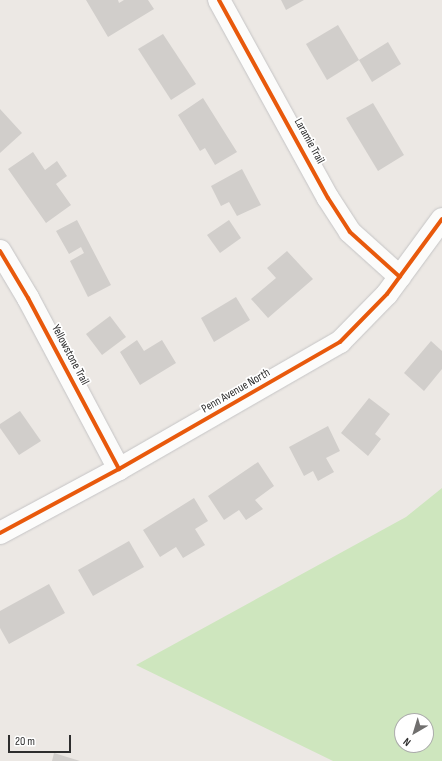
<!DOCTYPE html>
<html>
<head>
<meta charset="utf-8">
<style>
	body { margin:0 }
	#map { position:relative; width:442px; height:761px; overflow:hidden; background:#ece8e4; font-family:"Sofia Sans Condensed",sans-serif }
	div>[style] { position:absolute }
	.green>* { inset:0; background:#cee6be }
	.building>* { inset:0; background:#d1cecb }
	.roads { filter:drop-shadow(0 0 1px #c5c4c5) drop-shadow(0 0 1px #c5c4c5) }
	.minor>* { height:22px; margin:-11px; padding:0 11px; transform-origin:11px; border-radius:11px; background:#fcfcfb }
	.cycleway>* { height:4px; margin:-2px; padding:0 2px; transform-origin:2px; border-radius:2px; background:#e8590c }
	span { translate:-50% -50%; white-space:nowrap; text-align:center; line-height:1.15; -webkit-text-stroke:3.5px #fff; paint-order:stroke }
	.street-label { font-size:12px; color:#2e2e2e }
	.north { position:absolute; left:394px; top:713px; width:40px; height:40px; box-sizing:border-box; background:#fff; border:1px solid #ababab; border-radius:50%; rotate:218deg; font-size:11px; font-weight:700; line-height:16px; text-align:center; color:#2e2e2e }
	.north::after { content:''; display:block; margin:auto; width:14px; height:18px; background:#706f6e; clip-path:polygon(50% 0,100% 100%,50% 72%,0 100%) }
	.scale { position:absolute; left:8px; top:735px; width:63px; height:18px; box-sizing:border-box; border:2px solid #2e2e2e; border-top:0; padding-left:5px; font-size:12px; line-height:14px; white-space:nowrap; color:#2e2e2e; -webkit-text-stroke:3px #fff; paint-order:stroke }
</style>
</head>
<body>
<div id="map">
	<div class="green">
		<i style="clip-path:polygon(evenodd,442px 488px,442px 761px,333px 761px,136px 665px,406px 517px,442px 488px,402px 721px,426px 721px,426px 745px,402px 745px,402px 721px)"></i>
	</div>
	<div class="building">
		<i style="clip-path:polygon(86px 0,118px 0,119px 3px,124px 0,148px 0,154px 9px,108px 37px)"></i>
		<i style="clip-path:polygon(281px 0,304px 0,286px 10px)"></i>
		<i style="clip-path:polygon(338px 25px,359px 60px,327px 80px,306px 44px)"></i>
		<i style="clip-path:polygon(163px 34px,196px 84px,171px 100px,138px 49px)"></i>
		<i style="clip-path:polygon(388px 42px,401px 64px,372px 82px,359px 60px)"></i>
		<i style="clip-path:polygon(203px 98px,237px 152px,215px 165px,205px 148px,200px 151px,178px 115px)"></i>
		<i style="clip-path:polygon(373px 103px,404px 155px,378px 171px,346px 118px)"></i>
		<i style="clip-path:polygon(0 109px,22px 133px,0 153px)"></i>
		<i style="clip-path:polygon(33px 152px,45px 170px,57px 161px,67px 176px,56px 184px,71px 205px,46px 223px,8px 169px)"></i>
		<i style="clip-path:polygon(242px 169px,261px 205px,237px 216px,229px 202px,221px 206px,211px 186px)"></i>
		<i style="clip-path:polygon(77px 220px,111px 285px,88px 297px,70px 261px,84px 253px,81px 247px,69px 254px,56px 231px)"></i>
		<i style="clip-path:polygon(229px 220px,241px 238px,220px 253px,207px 235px)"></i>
		<i style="clip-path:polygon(287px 251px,313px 279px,268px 318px,251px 299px,276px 278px,267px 268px)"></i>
		<i style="clip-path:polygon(236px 297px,250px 320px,214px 342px,201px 318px)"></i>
		<i style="clip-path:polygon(110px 316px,126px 337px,102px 355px,86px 334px)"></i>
		<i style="clip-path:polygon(137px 340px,144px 351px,162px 340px,176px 363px,140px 385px,120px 352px)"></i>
		<i style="clip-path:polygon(431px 341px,442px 351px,442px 369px,424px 391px,404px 373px)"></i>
		<i style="clip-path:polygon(369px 398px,390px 414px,375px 434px,381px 439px,368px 456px,341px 433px)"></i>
		<i style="clip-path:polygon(20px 411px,41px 441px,19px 455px,0 428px,0 424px)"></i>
		<i style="clip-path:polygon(328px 426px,340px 451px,326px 458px,334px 472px,318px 481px,313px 471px,304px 476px,289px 447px)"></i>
		<i style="clip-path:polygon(258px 462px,274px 486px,255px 500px,263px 509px,246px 520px,239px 510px,224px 520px,208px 496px)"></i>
		<i style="clip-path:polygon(194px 498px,208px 521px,195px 529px,205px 545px,183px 558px,176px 547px,160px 557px,143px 530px)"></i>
		<i style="clip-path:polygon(129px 541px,144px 567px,93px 596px,78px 570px)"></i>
		<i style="clip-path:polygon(49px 584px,65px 613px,9px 644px,0 628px,0 611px)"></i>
		<i style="clip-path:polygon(54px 753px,80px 761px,52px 761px)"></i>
	</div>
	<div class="roads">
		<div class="minor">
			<i style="left:219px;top:0;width:226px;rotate:61.2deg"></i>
			<i style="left:328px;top:198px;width:40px;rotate:57.1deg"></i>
			<i style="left:350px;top:232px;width:67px;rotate:42deg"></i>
			<i style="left:0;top:251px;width:55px;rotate:59.2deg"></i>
			<i style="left:28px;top:298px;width:194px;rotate:62deg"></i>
			<i style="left:0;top:533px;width:135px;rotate:-28.3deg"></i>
			<i style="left:119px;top:469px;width:255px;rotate:-29.9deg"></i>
			<i style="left:340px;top:342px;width:67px;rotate:-45.6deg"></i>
			<i style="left:387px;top:294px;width:93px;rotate:-53.7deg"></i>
		</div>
	</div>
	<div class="cycleway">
		<i style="left:219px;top:0;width:226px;rotate:61.2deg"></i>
		<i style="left:328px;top:198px;width:40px;rotate:57.1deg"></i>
		<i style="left:350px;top:232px;width:67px;rotate:42deg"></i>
		<i style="left:0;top:251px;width:55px;rotate:59.2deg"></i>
		<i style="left:28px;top:298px;width:194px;rotate:62deg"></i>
		<i style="left:0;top:533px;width:135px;rotate:-28.3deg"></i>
		<i style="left:119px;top:469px;width:255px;rotate:-29.9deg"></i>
		<i style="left:340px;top:342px;width:67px;rotate:-45.6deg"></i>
		<i style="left:387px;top:294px;width:93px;rotate:-53.7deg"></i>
	</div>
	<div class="street-label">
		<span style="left:309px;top:141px;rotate:61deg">Laramie Trail</span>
		<span style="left:70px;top:355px;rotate:62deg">Yellowstone Trail</span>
		<span style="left:236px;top:391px;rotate:-30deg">Penn Avenue North</span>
	</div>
	<div class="north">N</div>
	<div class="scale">20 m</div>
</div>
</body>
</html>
